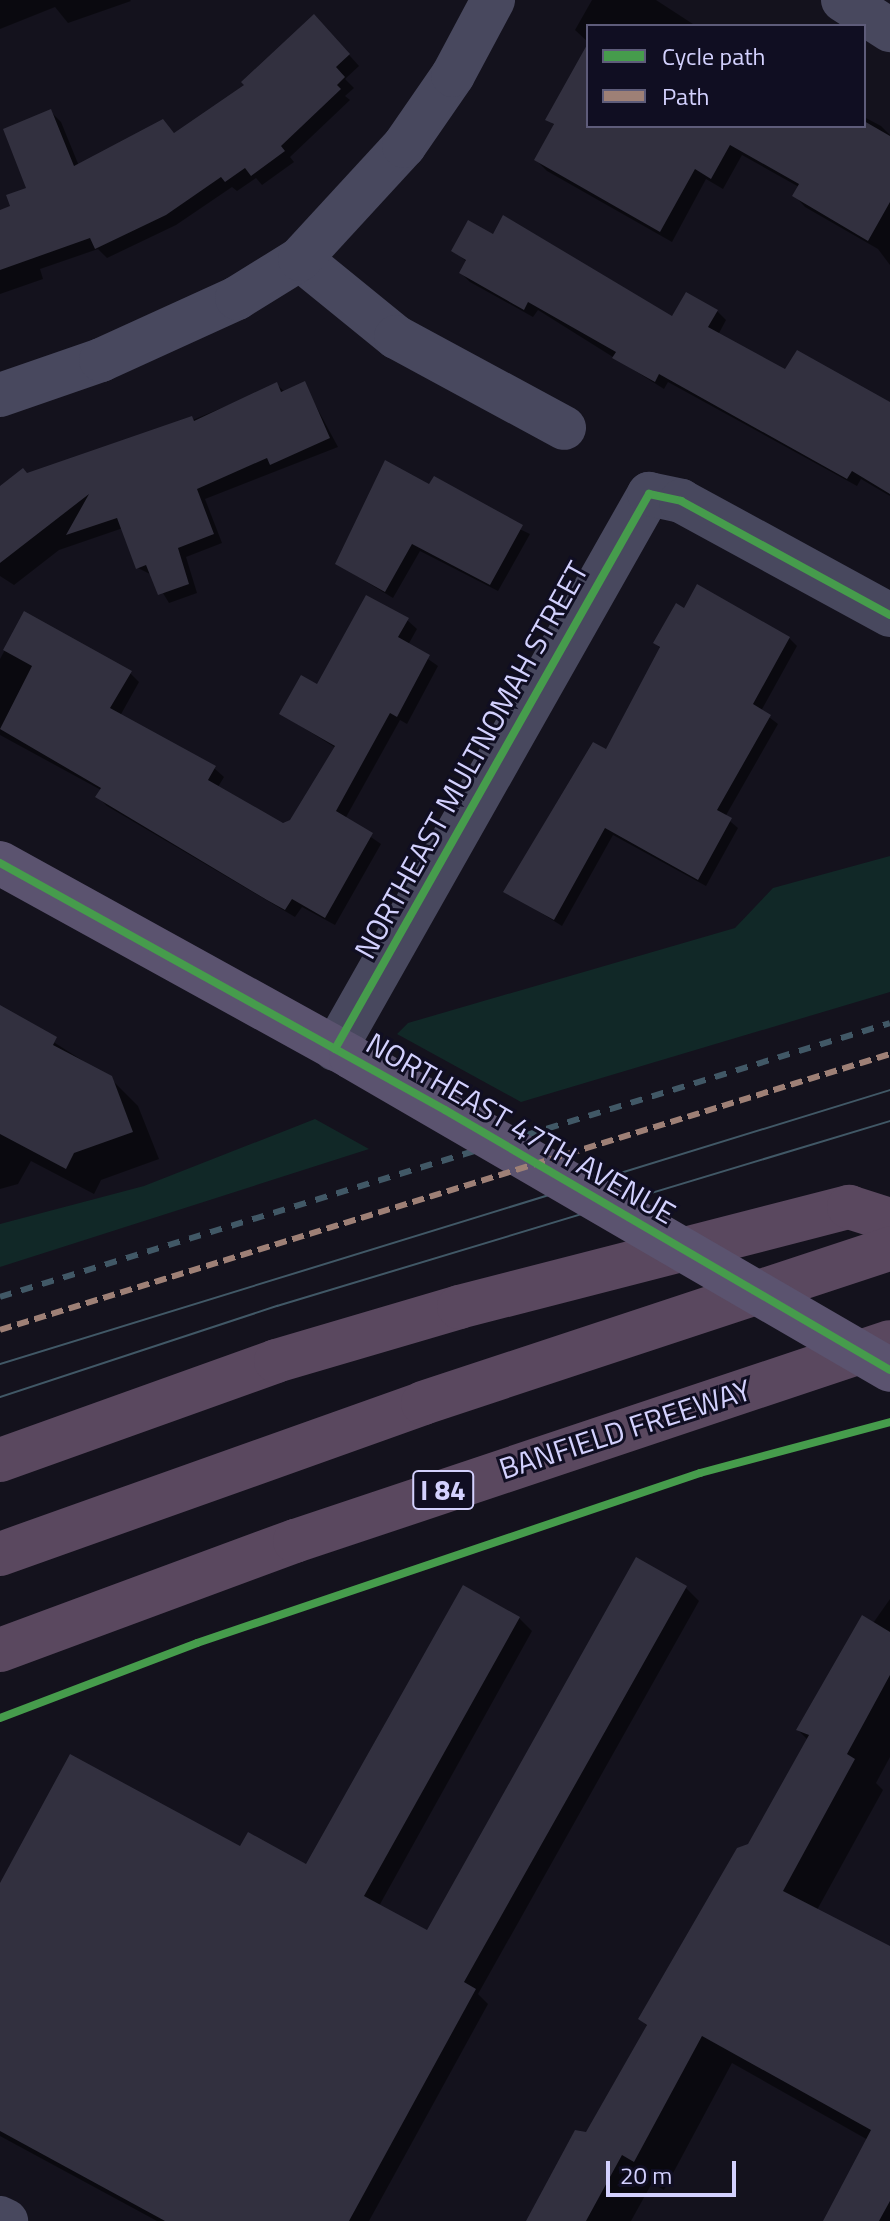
<!DOCTYPE html>
<html>
<head>
<meta charset="utf-8">
<style>
  body { margin:0 }
  #map { position:relative; width:890px; height:2221px; overflow:hidden; background:#14121d; font-family:"Titillium Web",sans-serif }
  div>[style] { position:absolute }
  .green>* { inset:0; background:#112827 }
  .shadow>* { inset:0; background:#0007 }
  .building>* { inset:0; background:#32303f }
  .minor>* { height:44px; margin:-22px; padding:0 22px; transform-origin:22px; border-radius:22px; background:#48485e }
  .major>* { height:44px; margin:-22px; padding:0 22px; transform-origin:22px; border-radius:22px; background:#5b536f }
  .highway>* { height:44px; margin:-22px; padding:0 22px; transform-origin:22px; border-radius:22px; background:#5a485f }
  .tram>* { height:2px; margin:-1px; padding:0 1px; transform-origin:1px; border-radius:1px; background:#415866 }
  .rail>* { height:6px; margin-top:-3px; transform-origin:0; background:repeating-linear-gradient(90deg,#415866 0 12px,transparent 0 22px) }
  .major-bridge>* { height:44px; margin:-22px; padding:0 22px; transform-origin:22px; border-radius:22px; background:#5b536f }
  .quiet>* { height:6px; margin-top:-3px; transform-origin:0; background:repeating-linear-gradient(90deg,#9e8076 0 12px,transparent 0 18px) }
  .cycleway>* { height:8px; margin:-4px; padding:0 4px; transform-origin:4px; border-radius:4px; background:#469c4c }
  span { translate:-50% -50%; white-space:nowrap; text-align:center; line-height:1.15; -webkit-text-stroke:6px #100e22; paint-order:stroke }
  .shield-label span { padding:2px 6px; background:#100e22; border:2px solid; border-radius:6px; -webkit-text-stroke-width:0 }
  .shield-label { font-size:28px; color:#d3d1fe; font-weight:700 }
  .street-label { font-size:30px; color:#d3d1fe }
  .legend { position:absolute; left:586px; top:24px; width:280px; height:104px; box-sizing:border-box; background:#100e22; border:2px solid #5e5c7a; margin:0; padding:10px 14px; list-style:none; font-size:24px; color:#d3d1fe }
  .legend li { display:flex; align-items:center; gap:16px; height:40px }
  .legend b { width:40px; border:2px solid #5e5c7a }
  .scale { position:absolute; left:606px; top:2161px; width:130px; height:36px; box-sizing:border-box; border:4px solid #d3d1fe; border-top:0; padding-left:10px; font-size:24px; line-height:28px; white-space:nowrap; color:#d3d1fe; -webkit-text-stroke:6px #100e22; paint-order:stroke }
</style>
</head>
<body>
<div id="map">
  <div class="green">
    <i style="clip-path:polygon(890px 856px,890px 992px,521px 1102px,397px 1034px,408px 1023px,735px 928px,773px 888px)"></i>
    <i style="clip-path:polygon(315px 1119px,369px 1149px,0 1267px,0 1224px,144px 1186px)"></i>
  </div>
  <div class="shadow">
    <i style="clip-path:polygon(0 0,130px 0,131px 1px,68px 23px,55px 7px,0 29px)"></i>
    <i style="clip-path:polygon(592px 0,656px 0,696px 26px,588px 26px,588px 42px,575px 30px)"></i>
    <i style="clip-path:polygon(324px 27px,359px 66px,345px 79px,354px 88px,345px 96px,350px 100px,290px 157px,294px 162px,262px 185px,256px 178px,237px 191px,232px 187px,176px 225px,107px 258px,98px 249px,40px 269px,43px 279px,0 294px,0 212px,13px 207px,29px 189px,51px 112px,61px 122px,79px 166px,163px 121px,176px 135px)"></i>
    <i style="clip-path:polygon(588px 58px,588px 126px,864px 126px,864px 117px,881px 126px,890px 135px,890px 265px,878px 249px,805px 207px,794px 195px,799px 187px,742px 155px,723px 189px,706px 179px,672px 242px,547px 171px,536px 160px,555px 126px,548px 119px)"></i>
    <i style="clip-path:polygon(453px 250px,673px 319px,717px 311px,726px 320px,718px 335px,786px 371px,890px 404px,890px 496px,861px 479px,857px 486px,668px 382px,664px 389px,538px 310px,533px 317px,470px 282px,461px 273px,467px 262px)"></i>
    <i style="clip-path:polygon(304px 384px,338px 447px,205px 499px,222px 543px,186px 557px,197px 593px,169px 603px,152px 575px,138px 568px,123px 528px,59px 550px,14px 585px,0 576px,0 489px,27px 475px,125px 448px,277px 385px,285px 392px)"></i>
    <i style="clip-path:polygon(429px 486px,530px 534px,498px 591px,420px 551px,393px 598px,337px 564px)"></i>
    <i style="clip-path:polygon(685px 610px,789px 638px,797px 646px,761px 711px,778px 724px,725px 817px,738px 828px,706px 886px,613px 835px,562px 926px,506px 891px,607px 752px,661px 649px,655px 643px)"></i>
    <i style="clip-path:polygon(25px 613px,130px 673px,139px 682px,120px 716px,214px 768px,224px 777px,218px 787px,283px 825px,291px 822px,336px 748px,281px 714px,407px 620px,417px 629px,408px 645px,438px 666px,407px 724px,400px 720px,345px 819px,381px 844px,335px 925px,302px 907px,295px 917px,107px 806px,98px 797px,101px 790px,0 735px,0 659px)"></i>
    <i style="clip-path:polygon(0 1008px,110px 1078px,138px 1106px,159px 1159px,101px 1180px,94px 1194px,31px 1161px,18px 1184px,0 1189px)"></i>
    <i style="clip-path:polygon(686px 1588px,699px 1601px,478px 1994px,488px 2004px,369px 2221px,157px 2221px,0 2136px,0 1887px,241px 1849px,307px 1867px,519px 1618px,532px 1631px,379px 1906px,427px 1932px)"></i>
    <i style="clip-path:polygon(890px 1599px,890px 1757px,876px 1783px,883px 1790px,817px 1910px,890px 1948px,890px 2221px,825px 2221px,868px 2140px,732px 2063px,664px 2190px,652px 2183px,631px 2221px,528px 2221px,587px 2134px,648px 2027px,640px 2019px,750px 1846px,808px 1740px,798px 1730px)"></i>
  </div>
  <div class="building">
    <i style="clip-path:polygon(314px 14px,350px 54px,336px 67px,345px 77px,337px 85px,341px 89px,281px 146px,285px 151px,251px 176px,245px 168px,225px 182px,221px 177px,166px 215px,95px 249px,90px 238px,0 270px,0 210px,10px 206px,6px 195px,26px 188px,3px 129px,51px 109px,74px 166px,163px 119px,174px 133px,244px 85px,241px 82px)"></i>
    <i style="clip-path:polygon(588px 43px,588px 126px,864px 126px,864px 121px,890px 136px,890px 202px,868px 241px,792px 196px,799px 184px,730px 145px,711px 179px,695px 169px,660px 232px,534px 160px,554px 124px,545px 120px)"></i>
    <i style="clip-path:polygon(503px 215px,672px 316px,686px 292px,718px 310px,708px 327px,785px 369px,797px 350px,890px 402px,890px 494px,852px 471px,847px 479px,659px 374px,655px 382px,612px 358px,616px 352px,528px 302px,524px 310px,459px 273px,466px 260px,451px 251px,468px 220px,493px 234px)"></i>
    <i style="clip-path:polygon(305px 381px,330px 438px,270px 465px,267px 458px,197px 489px,214px 534px,178px 548px,189px 584px,158px 595px,146px 565px,136px 569px,117px 518px,66px 535px,89px 494px,0 563px,0 486px,23px 468px,27px 473px,192px 416px,194px 421px,277px 382px,281px 392px)"></i>
    <i style="clip-path:polygon(385px 460px,429px 484px,434px 476px,523px 525px,490px 585px,412px 544px,385px 592px,335px 564px)"></i>
    <i style="clip-path:polygon(697px 584px,790px 637px,753px 704px,771px 715px,717px 810px,732px 818px,698px 880px,605px 828px,554px 920px,503px 892px,593px 742px,606px 749px,660px 647px,653px 643px,676px 603px,684px 608px)"></i>
    <i style="clip-path:polygon(366px 595px,409px 618px,398px 637px,430px 655px,397px 717px,390px 713px,336px 811px,373px 833px,325px 918px,292px 899px,285px 910px,267px 900px,95px 797px,101px 788px,0 729px,32px 666px,3px 650px,24px 611px,132px 671px,110px 708px,216px 766px,208px 780px,283px 823px,290px 820px,335px 746px,279px 714px,301px 675px,317px 684px)"></i>
    <i style="clip-path:polygon(0 1005px,57px 1037px,53px 1045px,112px 1076px,133px 1132px,74px 1153px,66px 1169px,0 1134px)"></i>
    <i style="clip-path:polygon(636px 1557px,687px 1586px,464px 1982px,476px 1989px,349px 2221px,165px 2221px,0 2131px,0 1883px,70px 1754px,240px 1846px,248px 1832px,306px 1864px,463px 1585px,520px 1617px,364px 1896px,427px 1930px)"></i>
    <i style="clip-path:polygon(862px 1615px,890px 1632px,890px 1675px,847px 1754px,855px 1759px,783px 1891px,890px 1946px,890px 2201px,879px 2221px,823px 2221px,871px 2130px,702px 2036px,634px 2162px,622px 2155px,586px 2221px,526px 2221px,575px 2130px,586px 2132px,647px 2025px,638px 2019px,737px 1848px,748px 1844px,809px 1735px,796px 1730px)"></i>
  </div>
  <div class="minor">
    <i style="left:843px;top:0;width:56px;rotate:32.6deg"></i>
    <i style="left:300px;top:259px;width:124px;rotate:39.1deg"></i>
    <i style="left:396px;top:337px;width:191px;rotate:28.4deg"></i>
    <i style="left:0;top:395px;width:107px;rotate:-19.1deg"></i>
    <i style="left:101px;top:360px;width:149px;rotate:-24.5deg"></i>
    <i style="left:237px;top:298px;width:74px;rotate:-31.8deg"></i>
    <i style="left:300px;top:259px;width:154px;rotate:-47.4deg"></i>
    <i style="left:404px;top:146px;width:86px;rotate:-55.4deg"></i>
    <i style="left:453px;top:75px;width:85px;rotate:-61.9deg"></i>
    <i style="left:335px;top:1049px;width:638px;rotate:-60.5deg"></i>
    <i style="left:649px;top:494px;width:33px;rotate:12deg"></i>
    <i style="left:681px;top:501px;width:238px;rotate:28.6deg"></i>
    <i style="left:0;top:2218px;width:7px;rotate:27deg"></i>
  </div>
  <div class="major">
    <i style="left:0;top:863px;width:401px;rotate:28.9deg"></i>
  </div>
  <div class="highway">
    <i style="left:0;top:1460px;width:293px;rotate:-19.7deg"></i>
    <i style="left:276px;top:1361px;width:191px;rotate:-16.4deg"></i>
    <i style="left:459px;top:1307px;width:403px;rotate:-14.4deg"></i>
    <i style="left:849px;top:1207px;width:43px;rotate:17.6deg"></i>
    <i style="left:0;top:1554px;width:449px;rotate:-19.6deg"></i>
    <i style="left:423px;top:1403px;width:492px;rotate:-18.3deg"></i>
    <i style="left:0;top:1650px;width:314px;rotate:-20.3deg"></i>
    <i style="left:295px;top:1541px;width:627px;rotate:-18.49deg"></i>
  </div>
  <div class="tram">
    <i style="left:0;top:1364px;width:931px;rotate:-17.11deg"></i>
    <i style="left:0;top:1397px;width:292px;rotate:-18.2deg"></i>
    <i style="left:277px;top:1306px;width:640px;rotate:-16.79deg"></i>
  </div>
  <div class="rail">
    <i style="left:0;top:1297px;width:931px;rotate:-17.11deg"></i>
  </div>
  <div class="major-bridge">
    <i style="left:351px;top:1057px;width:623px;rotate:30.14deg"></i>
  </div>
  <div class="quiet">
    <i style="left:0;top:1330px;width:932px;rotate:-17.23deg"></i>
  </div>
  <div class="cycleway">
    <i style="left:0;top:863px;width:509px;rotate:29.03deg"></i>
    <i style="left:445px;top:1110px;width:515px;rotate:30.3deg"></i>
    <i style="left:335px;top:1049px;width:638px;rotate:-60.5deg"></i>
    <i style="left:649px;top:494px;width:33px;rotate:12deg"></i>
    <i style="left:681px;top:501px;width:238px;rotate:28.6deg"></i>
    <i style="left:0;top:1718px;width:211px;rotate:-20.8deg"></i>
    <i style="left:197px;top:1643px;width:531px;rotate:-18.67deg"></i>
    <i style="left:700px;top:1473px;width:197px;rotate:-15deg"></i>
  </div>
  <div class="shield-label">
    <span style="left:443px;top:1490px">I 84</span>
  </div>
  <div class="street-label">
    <span style="left:471px;top:760px;rotate:-61deg">NORTHEAST MULTNOMAH STREET</span>
    <span style="left:521px;top:1128px;rotate:30deg">NORTHEAST 47TH AVENUE</span>
    <span style="left:625px;top:1429px;rotate:-18deg">BANFIELD FREEWAY</span>
  </div>
  <ul class="legend">
  <li><b style="height:10px;background:#469c4c"></b>Cycle path</li>
  <li><b style="height:10px;background:#9e8076"></b>Path</li>
  </ul>
  <div class="scale">20 m</div>
</div>
</body>
</html>
